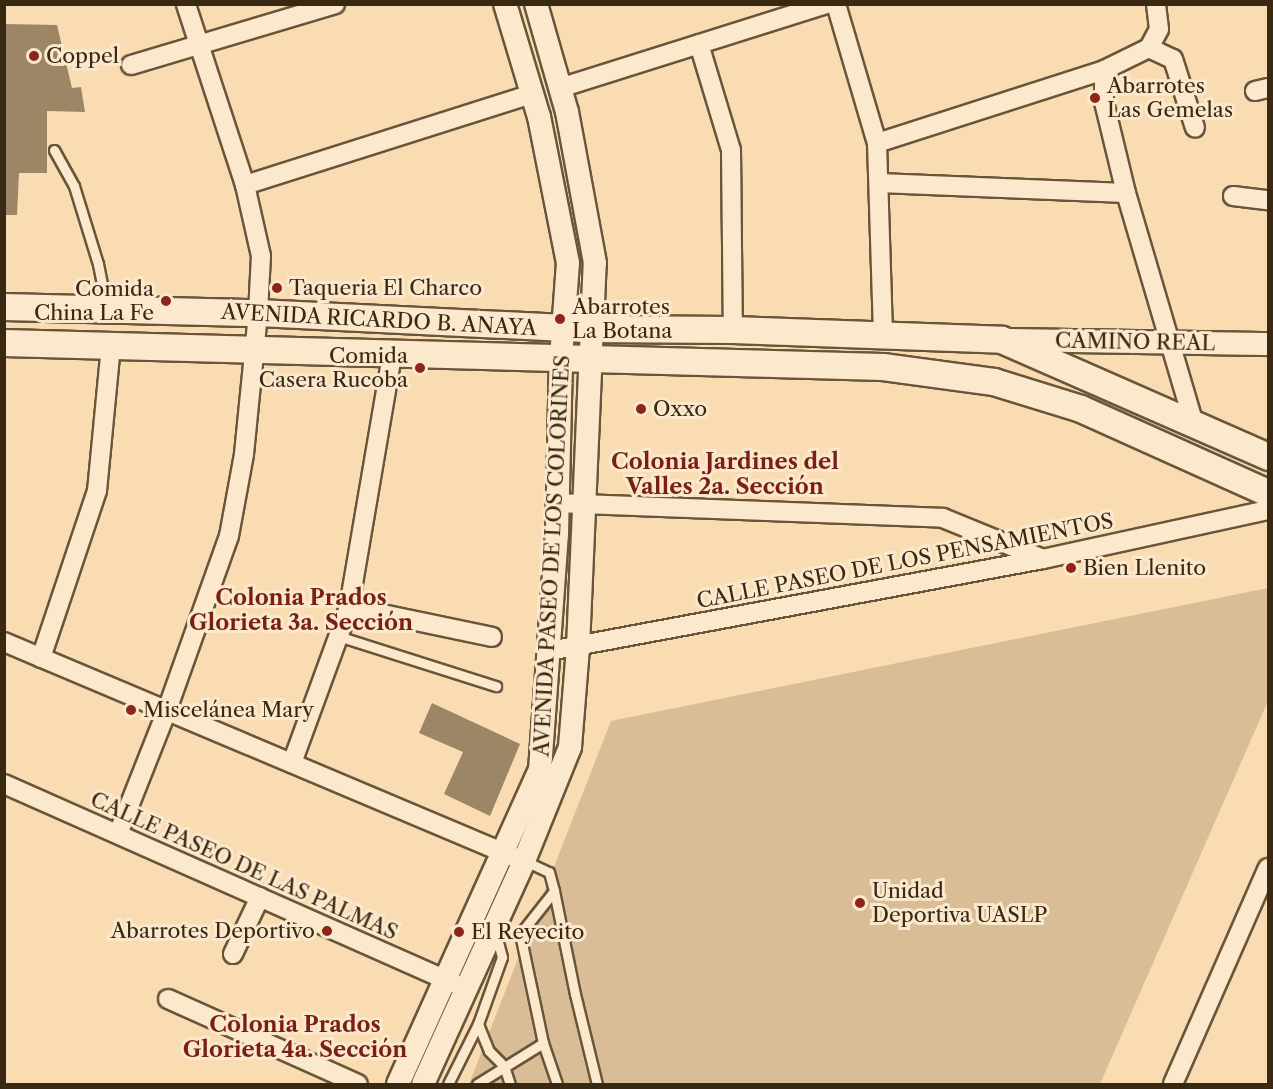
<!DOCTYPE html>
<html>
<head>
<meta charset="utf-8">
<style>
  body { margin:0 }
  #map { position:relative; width:1273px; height:1089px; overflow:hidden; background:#fadcb2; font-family:"Libre Caslon Text",serif }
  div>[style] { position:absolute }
  .green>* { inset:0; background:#d9bd97 }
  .building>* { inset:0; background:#9d8665 }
  .roads { filter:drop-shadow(2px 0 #69553a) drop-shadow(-2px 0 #69553a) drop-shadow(0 2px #69553a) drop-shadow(0 -2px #69553a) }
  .service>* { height:9px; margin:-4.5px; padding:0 4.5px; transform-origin:4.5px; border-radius:4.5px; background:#fce8cd }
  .minor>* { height:18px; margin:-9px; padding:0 9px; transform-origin:9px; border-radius:9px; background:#fce8cd }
  .tertiary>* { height:22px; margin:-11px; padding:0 11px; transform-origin:11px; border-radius:11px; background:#fce8cd }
  .secondary>* { height:26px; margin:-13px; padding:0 13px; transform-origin:13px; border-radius:13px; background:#fce8cd }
  .dots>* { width:16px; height:16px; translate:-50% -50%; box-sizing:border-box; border:3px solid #fce8cd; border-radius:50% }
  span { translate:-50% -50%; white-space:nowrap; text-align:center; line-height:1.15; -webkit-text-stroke:6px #fce8cd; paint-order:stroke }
  .poi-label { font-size:21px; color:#392812 }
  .left { translate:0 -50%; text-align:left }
  .right { translate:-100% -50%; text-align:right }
  .street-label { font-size:21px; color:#392812 }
  .neighbourhood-label { font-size:22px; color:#7a1f14; font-weight:700 }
  .frame { position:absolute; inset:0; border:6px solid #392812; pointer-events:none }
</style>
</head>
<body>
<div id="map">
  <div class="green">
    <i style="clip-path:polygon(1268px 588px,1268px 701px,1100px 1084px,469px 1084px,611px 721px)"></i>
  </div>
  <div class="building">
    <i style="clip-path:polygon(4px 24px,57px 25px,72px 88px,81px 87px,85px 112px,47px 111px,47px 173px,19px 173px,17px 215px,4px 215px)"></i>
    <i style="clip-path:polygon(432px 703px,520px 744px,490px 816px,444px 794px,463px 752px,419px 733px)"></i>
  </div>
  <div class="roads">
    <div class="service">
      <i style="left:54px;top:150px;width:41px;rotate:60.9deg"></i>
      <i style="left:74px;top:186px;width:82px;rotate:72.9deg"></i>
      <i style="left:98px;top:264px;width:46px;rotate:78.7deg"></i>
      <i style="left:338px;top:636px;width:166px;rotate:17.6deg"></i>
      <i style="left:525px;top:861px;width:26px;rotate:25deg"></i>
      <i style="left:549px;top:872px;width:20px;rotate:75deg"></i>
      <i style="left:478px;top:1024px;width:29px;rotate:68deg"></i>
      <i style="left:489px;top:1051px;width:21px;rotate:45deg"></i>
      <i style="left:504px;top:1066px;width:19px;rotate:72deg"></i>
      <i style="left:543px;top:1043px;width:43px;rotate:71.1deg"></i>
      <i style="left:448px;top:1084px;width:67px;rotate:-63.4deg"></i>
      <i style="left:478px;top:1024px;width:71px;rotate:-70.3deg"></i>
      <i style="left:502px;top:957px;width:24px;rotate:-105deg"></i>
      <i style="left:477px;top:1084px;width:78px;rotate:-31.8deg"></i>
      <i style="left:543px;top:1043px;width:111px;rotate:-101.9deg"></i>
      <i style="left:520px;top:934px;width:55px;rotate:-51.7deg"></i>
      <i style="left:554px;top:891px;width:105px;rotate:78.5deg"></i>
      <i style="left:575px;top:994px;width:93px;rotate:76.3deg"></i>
    </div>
    <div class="minor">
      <i style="left:836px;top:4px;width:145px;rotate:73.6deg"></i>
      <i style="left:877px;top:143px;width:192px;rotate:88.2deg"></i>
      <i style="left:699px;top:44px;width:111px;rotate:73.2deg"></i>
      <i style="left:731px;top:150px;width:180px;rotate:89.4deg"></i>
      <i style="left:1149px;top:48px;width:26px;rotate:25deg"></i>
      <i style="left:1173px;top:59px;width:72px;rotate:72.3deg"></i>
      <i style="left:131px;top:65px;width:213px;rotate:-16.6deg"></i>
      <i style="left:1104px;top:70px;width:32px;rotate:90deg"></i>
      <i style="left:1104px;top:102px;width:94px;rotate:76.4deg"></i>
      <i style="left:1126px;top:193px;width:241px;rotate:73.6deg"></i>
      <i style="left:560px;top:88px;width:279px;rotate:-17.5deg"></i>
      <i style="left:1255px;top:91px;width:13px;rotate:-13deg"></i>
      <i style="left:877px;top:143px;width:238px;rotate:-17.8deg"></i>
      <i style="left:1104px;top:70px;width:50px;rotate:-26.1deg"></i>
      <i style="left:1149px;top:48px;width:21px;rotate:-62deg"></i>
      <i style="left:1159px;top:29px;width:25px;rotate:-97deg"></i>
      <i style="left:879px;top:183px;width:247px;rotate:2.3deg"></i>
      <i style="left:245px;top:185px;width:301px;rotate:-17.6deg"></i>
      <i style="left:1233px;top:196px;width:35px;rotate:7deg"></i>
      <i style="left:558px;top:503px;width:385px;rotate:2.2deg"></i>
      <i style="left:943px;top:518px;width:108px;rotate:22.3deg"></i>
      <i style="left:349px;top:607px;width:146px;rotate:11.8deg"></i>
      <i style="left:4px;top:642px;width:553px;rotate:22.86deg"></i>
      <i style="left:549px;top:651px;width:502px;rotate:-10.55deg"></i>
      <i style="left:1043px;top:559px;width:230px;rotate:-12.3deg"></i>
      <i style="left:41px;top:658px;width:176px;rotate:-71.5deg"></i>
      <i style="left:97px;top:491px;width:146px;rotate:-84.5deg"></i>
      <i style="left:292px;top:763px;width:166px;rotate:-69.9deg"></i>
      <i style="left:349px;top:607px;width:256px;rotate:-80.3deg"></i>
      <i style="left:4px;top:784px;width:493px;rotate:23.9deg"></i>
      <i style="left:118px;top:834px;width:133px;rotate:-68.4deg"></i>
      <i style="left:167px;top:710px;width:185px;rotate:-70.4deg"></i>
      <i style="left:229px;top:536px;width:83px;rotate:-79.6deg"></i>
      <i style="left:244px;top:454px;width:142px;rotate:-84.3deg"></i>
      <i style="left:258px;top:313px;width:57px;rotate:-87deg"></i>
      <i style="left:261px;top:256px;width:73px;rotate:-102.7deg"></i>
      <i style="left:245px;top:185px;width:190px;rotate:-108.1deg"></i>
      <i style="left:233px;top:954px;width:63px;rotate:-64.7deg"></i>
      <i style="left:168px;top:999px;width:208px;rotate:24.1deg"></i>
      <i style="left:1173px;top:1084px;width:236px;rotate:-66.3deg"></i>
    </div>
    <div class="tertiary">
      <i style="left:1006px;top:340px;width:262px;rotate:0.9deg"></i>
      <i style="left:398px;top:1084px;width:345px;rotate:-65.7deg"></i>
      <i style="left:540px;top:770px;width:237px;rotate:-85.9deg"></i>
      <i style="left:557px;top:534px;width:176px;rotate:-88.7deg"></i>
      <i style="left:561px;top:358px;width:95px;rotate:-85.8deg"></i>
      <i style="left:568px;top:263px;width:149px;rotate:-101.2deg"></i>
      <i style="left:539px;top:117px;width:118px;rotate:-106.7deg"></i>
      <i style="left:423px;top:1084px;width:245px;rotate:-65.6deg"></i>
      <i style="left:524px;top:861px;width:123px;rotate:-68deg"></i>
      <i style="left:570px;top:747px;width:100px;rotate:-85.4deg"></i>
      <i style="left:578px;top:647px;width:384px;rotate:-87.5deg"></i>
      <i style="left:595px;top:263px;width:154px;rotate:-100.5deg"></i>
      <i style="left:567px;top:112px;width:112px;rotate:-106deg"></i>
    </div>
    <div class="secondary">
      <i style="left:4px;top:307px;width:254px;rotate:1.4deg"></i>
      <i style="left:258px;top:313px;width:333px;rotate:2.8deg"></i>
      <i style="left:591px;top:329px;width:142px;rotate:0.4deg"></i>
      <i style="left:733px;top:330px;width:269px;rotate:2.1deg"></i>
      <i style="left:1002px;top:340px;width:291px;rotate:23.7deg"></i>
      <i style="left:4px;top:343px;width:879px;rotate:1.56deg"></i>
      <i style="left:883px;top:367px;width:112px;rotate:7.7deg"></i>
      <i style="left:994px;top:382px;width:91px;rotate:17.2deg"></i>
      <i style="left:1081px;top:409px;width:205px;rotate:24.2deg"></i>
    </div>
  </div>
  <div class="dots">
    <i style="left:34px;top:56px;background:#8f2418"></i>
    <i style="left:1095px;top:98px;background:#8f2418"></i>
    <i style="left:277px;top:288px;background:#8f2418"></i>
    <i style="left:166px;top:301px;background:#8f2418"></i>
    <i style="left:560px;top:319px;background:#8f2418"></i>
    <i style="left:420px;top:368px;background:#8f2418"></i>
    <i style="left:641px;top:409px;background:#8f2418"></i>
    <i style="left:1071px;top:568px;background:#8f2418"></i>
    <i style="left:131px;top:710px;background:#8f2418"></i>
    <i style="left:860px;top:903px;background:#8f2418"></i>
    <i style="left:327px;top:931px;background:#8f2418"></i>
    <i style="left:459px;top:932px;background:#8f2418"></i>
  </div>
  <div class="poi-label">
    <span class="left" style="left:46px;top:56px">Coppel</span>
    <span class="left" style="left:1107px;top:98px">Abarrotes<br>Las Gemelas</span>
    <span class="left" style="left:289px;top:288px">Taqueria El Charco</span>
    <span class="right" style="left:154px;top:301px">Comida<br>China La Fe</span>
    <span class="left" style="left:572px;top:319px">Abarrotes<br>La Botana</span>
    <span class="right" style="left:408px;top:368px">Comida<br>Casera Rucoba</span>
    <span class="left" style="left:653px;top:409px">Oxxo</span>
    <span class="left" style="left:1083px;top:568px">Bien Llenito</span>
    <span class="left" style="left:143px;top:710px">Miscelánea Mary</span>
    <span class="left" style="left:872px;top:903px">Unidad<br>Deportiva UASLP</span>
    <span class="right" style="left:315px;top:931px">Abarrotes Deportivo</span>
    <span class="left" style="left:471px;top:932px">El Reyecito</span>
  </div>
  <div class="street-label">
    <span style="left:379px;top:320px;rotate:3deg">AVENIDA RICARDO B. ANAYA</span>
    <span style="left:1135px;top:342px;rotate:1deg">CAMINO REAL</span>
    <span style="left:552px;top:556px;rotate:-87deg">AVENIDA PASEO DE LOS COLORINES</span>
    <span style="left:905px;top:561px;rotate:-11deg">CALLE PASEO DE LOS PENSAMIENTOS</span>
    <span style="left:244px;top:866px;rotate:24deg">CALLE PASEO DE LAS PALMAS</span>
  </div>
  <div class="neighbourhood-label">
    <span style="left:725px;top:474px">Colonia Jardines del<br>Valles 2a. Sección</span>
    <span style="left:301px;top:610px">Colonia Prados<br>Glorieta 3a. Sección</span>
    <span style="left:295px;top:1037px">Colonia Prados<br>Glorieta 4a. Sección</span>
  </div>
  <div class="frame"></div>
</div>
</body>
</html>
